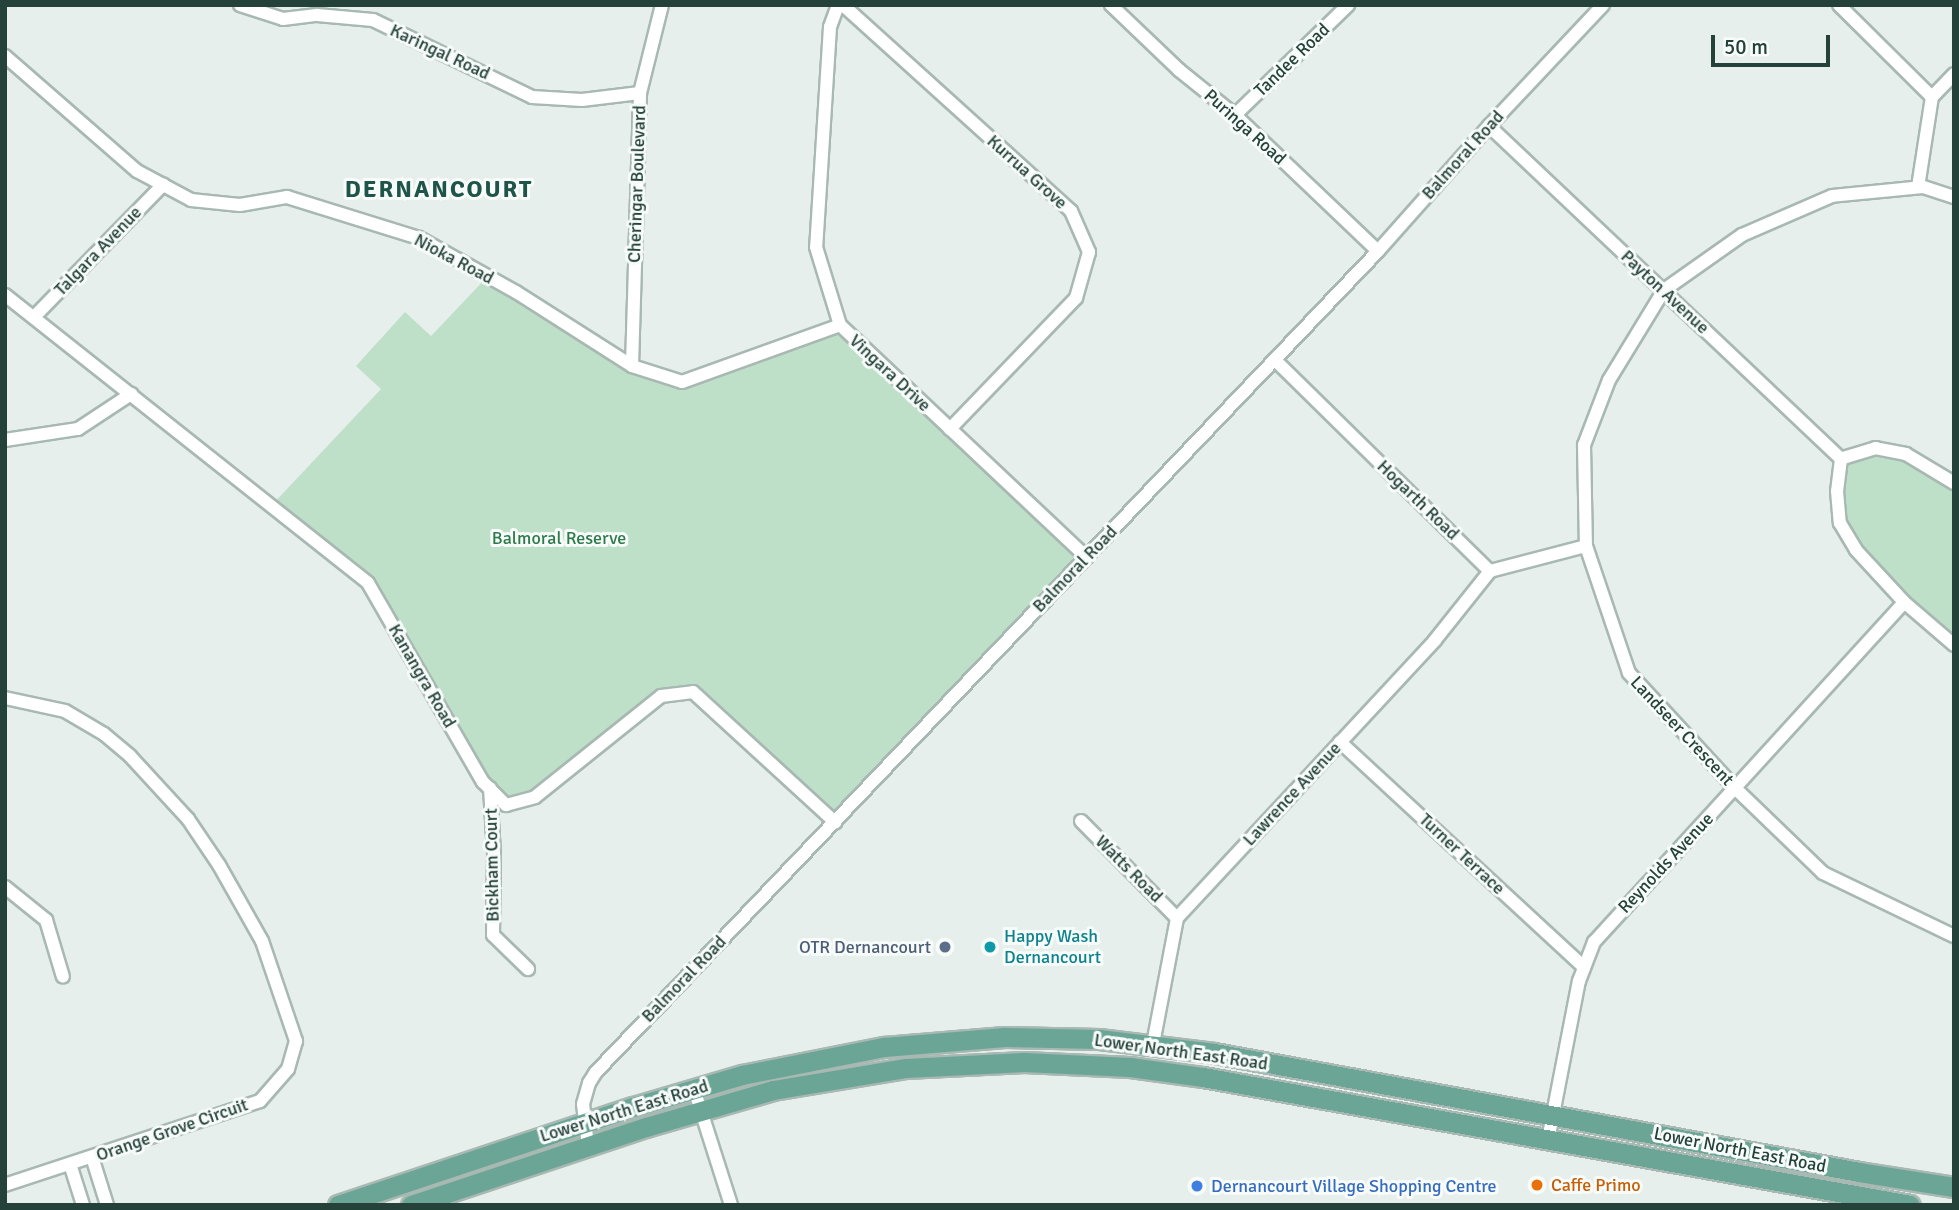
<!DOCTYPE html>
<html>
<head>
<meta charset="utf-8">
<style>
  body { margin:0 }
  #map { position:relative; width:1959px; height:1210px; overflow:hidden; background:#e6efeb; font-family:Signika,sans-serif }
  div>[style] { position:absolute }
  .green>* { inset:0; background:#bfe0c8 }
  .roads { filter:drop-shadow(2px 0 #a8b8b2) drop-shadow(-2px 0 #a8b8b2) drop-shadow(0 2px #a8b8b2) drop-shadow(0 -2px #a8b8b2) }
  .street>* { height:12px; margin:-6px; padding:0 6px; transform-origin:6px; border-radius:6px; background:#fff }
  .primary>* { height:19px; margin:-9.5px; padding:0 9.5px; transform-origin:9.5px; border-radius:9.5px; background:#6aa596 }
  .dots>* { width:19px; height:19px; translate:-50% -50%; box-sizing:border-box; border:4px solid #f7fbf9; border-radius:50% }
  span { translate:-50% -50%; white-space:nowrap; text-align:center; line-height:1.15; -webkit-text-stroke:6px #f7fbf9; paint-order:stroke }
  .street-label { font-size:18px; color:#24423a }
  .park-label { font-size:18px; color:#2d7a4b }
  .culture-label { font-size:18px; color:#0d838f }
  .left { translate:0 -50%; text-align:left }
  .service-label { font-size:18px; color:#4e5e75 }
  .right { translate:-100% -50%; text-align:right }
  .food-label { font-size:18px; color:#c56008 }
  .shop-label { font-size:18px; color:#366cbe }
  .district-label { font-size:24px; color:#1f5548; font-weight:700; letter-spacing:2px }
  .frame { position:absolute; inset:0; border:7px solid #24423a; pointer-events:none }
  .scale { position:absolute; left:1711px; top:35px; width:119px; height:32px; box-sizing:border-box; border:4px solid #24423a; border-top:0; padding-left:9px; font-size:21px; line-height:24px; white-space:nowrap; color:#24423a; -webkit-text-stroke:5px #f7fbf9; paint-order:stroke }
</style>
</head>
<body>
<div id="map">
  <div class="green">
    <i style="clip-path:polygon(488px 276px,632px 366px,682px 382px,840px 325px,1086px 557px,835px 822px,693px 692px,660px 697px,535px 797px,506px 805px,483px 782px,368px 583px,271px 506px,381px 389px,356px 366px,405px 312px,431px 336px)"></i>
    <i style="clip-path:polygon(1876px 448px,1906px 454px,1954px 483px,1954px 645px,1904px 602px,1840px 523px,1841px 459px)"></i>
  </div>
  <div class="roads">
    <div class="street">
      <i style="left:240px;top:5px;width:45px;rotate:18deg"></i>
      <i style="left:283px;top:19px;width:34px;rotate:-7deg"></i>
      <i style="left:317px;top:15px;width:56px;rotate:5.1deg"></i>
      <i style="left:373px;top:20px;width:177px;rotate:25.8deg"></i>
      <i style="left:532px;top:97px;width:50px;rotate:3.4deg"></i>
      <i style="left:582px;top:100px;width:58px;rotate:-6.9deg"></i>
      <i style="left:838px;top:5px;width:23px;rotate:110deg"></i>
      <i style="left:830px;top:27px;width:220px;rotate:93.6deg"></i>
      <i style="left:816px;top:247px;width:82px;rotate:72.9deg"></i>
      <i style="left:840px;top:325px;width:338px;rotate:43.3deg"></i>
      <i style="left:843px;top:5px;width:307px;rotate:42.1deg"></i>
      <i style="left:1071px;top:211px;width:45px;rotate:66.3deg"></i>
      <i style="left:1089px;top:252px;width:48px;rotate:105.8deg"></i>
      <i style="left:1076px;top:298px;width:182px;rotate:133.9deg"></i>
      <i style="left:1111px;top:5px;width:94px;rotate:43.7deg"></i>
      <i style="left:1179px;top:70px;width:72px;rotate:38.8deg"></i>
      <i style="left:1235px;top:115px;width:197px;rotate:43.6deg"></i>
      <i style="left:1839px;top:5px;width:131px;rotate:44.7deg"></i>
      <i style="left:5px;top:56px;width:175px;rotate:41.1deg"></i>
      <i style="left:137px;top:171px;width:61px;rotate:28.2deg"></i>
      <i style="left:191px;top:200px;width:49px;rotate:5.8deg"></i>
      <i style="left:240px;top:205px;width:48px;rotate:-9.7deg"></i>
      <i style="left:287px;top:197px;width:138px;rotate:17.3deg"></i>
      <i style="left:419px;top:238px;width:111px;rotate:29.1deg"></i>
      <i style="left:516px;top:292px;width:138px;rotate:32.5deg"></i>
      <i style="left:632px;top:366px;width:52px;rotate:17.7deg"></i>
      <i style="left:682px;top:382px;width:168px;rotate:-19.8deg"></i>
      <i style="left:1235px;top:115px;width:158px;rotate:-44.2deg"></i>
      <i style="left:1489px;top:126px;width:485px;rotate:43.4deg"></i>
      <i style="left:1918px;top:187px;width:91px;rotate:-81.2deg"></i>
      <i style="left:1932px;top:97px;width:32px;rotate:-46deg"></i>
      <i style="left:1954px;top:197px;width:33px;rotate:-162deg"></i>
      <i style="left:1923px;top:187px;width:91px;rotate:174.4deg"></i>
      <i style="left:1832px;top:196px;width:98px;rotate:156.6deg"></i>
      <i style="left:1742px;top:235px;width:95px;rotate:144.8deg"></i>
      <i style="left:1664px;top:290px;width:105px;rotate:121.4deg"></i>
      <i style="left:1609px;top:380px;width:70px;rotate:111deg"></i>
      <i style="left:1584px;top:445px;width:101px;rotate:88.9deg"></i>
      <i style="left:1586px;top:546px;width:134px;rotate:71.3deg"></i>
      <i style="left:1629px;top:673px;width:156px;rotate:47.3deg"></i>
      <i style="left:1735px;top:788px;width:122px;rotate:44deg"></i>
      <i style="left:1823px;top:873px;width:145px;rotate:25.7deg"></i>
      <i style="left:5px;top:295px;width:463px;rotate:38.4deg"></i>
      <i style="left:368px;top:583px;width:230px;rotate:60deg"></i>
      <i style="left:483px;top:782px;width:33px;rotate:45deg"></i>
      <i style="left:506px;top:805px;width:30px;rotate:-15deg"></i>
      <i style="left:535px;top:797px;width:161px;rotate:-38.7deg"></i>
      <i style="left:661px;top:696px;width:32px;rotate:-7deg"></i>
      <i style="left:693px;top:692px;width:193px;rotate:42.5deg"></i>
      <i style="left:34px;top:317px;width:185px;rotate:-45.7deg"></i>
      <i style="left:1275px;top:360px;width:301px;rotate:44.5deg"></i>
      <i style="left:1490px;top:571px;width:99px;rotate:-14.6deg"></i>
      <i style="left:632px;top:366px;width:273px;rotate:-88.3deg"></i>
      <i style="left:640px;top:93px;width:91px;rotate:-76deg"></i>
      <i style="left:5px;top:440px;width:74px;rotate:-8.6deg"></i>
      <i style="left:78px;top:429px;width:64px;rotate:-33.4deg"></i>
      <i style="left:1954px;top:483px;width:56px;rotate:-148.9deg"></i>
      <i style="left:1906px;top:454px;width:31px;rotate:-169deg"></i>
      <i style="left:1876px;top:448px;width:37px;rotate:163deg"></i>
      <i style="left:1841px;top:459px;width:32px;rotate:97deg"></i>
      <i style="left:1837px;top:491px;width:32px;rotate:85deg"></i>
      <i style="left:1840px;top:523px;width:31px;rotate:59deg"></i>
      <i style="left:1856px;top:550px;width:71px;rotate:47.3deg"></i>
      <i style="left:1904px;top:602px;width:66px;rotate:40.7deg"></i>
      <i style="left:5px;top:698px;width:61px;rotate:12.2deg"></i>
      <i style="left:65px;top:711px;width:45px;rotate:30.5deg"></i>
      <i style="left:104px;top:734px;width:34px;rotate:40deg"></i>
      <i style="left:130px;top:756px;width:86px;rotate:47.4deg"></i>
      <i style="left:188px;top:819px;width:55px;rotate:56deg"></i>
      <i style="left:219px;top:865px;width:87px;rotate:60.5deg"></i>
      <i style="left:262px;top:941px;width:106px;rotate:71.2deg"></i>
      <i style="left:296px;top:1041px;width:29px;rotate:106deg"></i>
      <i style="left:288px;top:1069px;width:43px;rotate:131.2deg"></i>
      <i style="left:260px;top:1101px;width:268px;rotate:161.8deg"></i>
      <i style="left:1340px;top:742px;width:332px;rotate:42.7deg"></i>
      <i style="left:490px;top:788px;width:66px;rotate:86.5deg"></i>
      <i style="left:494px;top:854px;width:81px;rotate:90.7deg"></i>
      <i style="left:493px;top:935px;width:49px;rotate:44.2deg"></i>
      <i style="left:1081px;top:821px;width:136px;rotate:45.3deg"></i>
      <i style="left:5px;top:887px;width:53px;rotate:38.8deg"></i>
      <i style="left:46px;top:920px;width:59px;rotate:73.4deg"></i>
      <i style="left:1153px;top:1044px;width:128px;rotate:-79.2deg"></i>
      <i style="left:1177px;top:918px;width:379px;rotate:-47.1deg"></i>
      <i style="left:1435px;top:640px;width:88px;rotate:-51.4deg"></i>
      <i style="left:694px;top:1089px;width:122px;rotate:72.3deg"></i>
      <i style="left:1548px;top:1140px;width:162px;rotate:-79deg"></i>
      <i style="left:1579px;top:981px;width:42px;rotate:-69deg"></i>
      <i style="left:1594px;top:942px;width:460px;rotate:-47.6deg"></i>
      <i style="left:588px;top:1146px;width:42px;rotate:-96.8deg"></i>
      <i style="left:583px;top:1104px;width:22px;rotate:-74deg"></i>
      <i style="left:589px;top:1083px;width:13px;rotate:-58deg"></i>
      <i style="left:596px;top:1072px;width:1134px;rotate:-46.39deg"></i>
      <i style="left:1378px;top:251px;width:167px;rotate:-48.4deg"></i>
      <i style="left:1489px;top:126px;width:166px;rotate:-46.7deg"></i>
      <i style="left:92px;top:1157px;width:50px;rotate:72.6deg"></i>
      <i style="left:70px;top:1164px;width:43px;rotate:72.4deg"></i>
    </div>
    <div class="primary">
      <i style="left:338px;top:1205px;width:311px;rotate:-18.4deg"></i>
      <i style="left:633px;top:1107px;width:114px;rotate:-16.4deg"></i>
      <i style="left:742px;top:1075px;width:145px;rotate:-11.2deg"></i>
      <i style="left:884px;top:1047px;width:121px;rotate:-4.7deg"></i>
      <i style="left:1005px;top:1037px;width:94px;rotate:1.2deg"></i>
      <i style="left:1099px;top:1039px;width:116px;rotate:6.9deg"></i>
      <i style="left:1214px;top:1053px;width:656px;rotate:10.45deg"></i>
      <i style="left:1859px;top:1172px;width:96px;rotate:9deg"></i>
      <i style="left:411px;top:1205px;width:248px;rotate:-18.4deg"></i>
      <i style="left:646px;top:1127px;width:132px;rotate:-16.2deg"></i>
      <i style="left:773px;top:1090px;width:135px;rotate:-9.4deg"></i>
      <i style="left:906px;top:1068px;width:118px;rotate:-2.9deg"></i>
      <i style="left:1024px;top:1062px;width:106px;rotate:2.7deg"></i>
      <i style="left:1130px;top:1067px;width:74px;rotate:7.8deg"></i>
      <i style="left:1203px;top:1077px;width:718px;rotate:10.26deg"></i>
    </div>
  </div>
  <div class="dots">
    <i style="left:945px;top:947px;background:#5c6f8a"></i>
    <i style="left:990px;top:947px;background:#0f9aa8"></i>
    <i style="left:1537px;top:1185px;background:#e8710a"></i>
    <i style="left:1197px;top:1186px;background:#3f7fe0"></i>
  </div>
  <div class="street-label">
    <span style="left:440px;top:52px;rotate:25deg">Karingal Road</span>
    <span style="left:1292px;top:60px;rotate:-44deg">Tandee Road</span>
    <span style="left:1245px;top:127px;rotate:42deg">Puringa Road</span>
    <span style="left:1463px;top:155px;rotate:-48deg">Balmoral Road</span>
    <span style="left:1027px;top:172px;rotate:42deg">Kurrua Grove</span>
    <span style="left:637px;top:184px;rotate:-88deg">Cheringar Boulevard</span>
    <span style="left:98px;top:251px;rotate:-46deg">Talgara Avenue</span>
    <span style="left:454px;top:259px;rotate:28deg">Nioka Road</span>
    <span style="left:1665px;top:292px;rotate:43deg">Payton Avenue</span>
    <span style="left:890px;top:373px;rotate:43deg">Vingara Drive</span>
    <span style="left:1418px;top:500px;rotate:44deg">Hogarth Road</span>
    <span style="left:1075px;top:569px;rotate:-46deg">Balmoral Road</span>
    <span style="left:422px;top:676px;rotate:60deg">Kanangra Road</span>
    <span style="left:1682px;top:731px;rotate:47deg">Landseer Crescent</span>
    <span style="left:1292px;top:794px;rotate:-47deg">Lawrence Avenue</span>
    <span style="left:1462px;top:854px;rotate:43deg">Turner Terrace</span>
    <span style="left:1666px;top:863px;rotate:-47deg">Reynolds Avenue</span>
    <span style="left:492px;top:865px;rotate:-91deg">Bickham Court</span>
    <span style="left:1129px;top:869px;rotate:45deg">Watts Road</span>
    <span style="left:684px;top:979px;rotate:-46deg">Balmoral Road</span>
    <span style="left:1181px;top:1052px;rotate:8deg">Lower North East Road</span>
    <span style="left:624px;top:1111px;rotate:-17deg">Lower North East Road</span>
    <span style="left:172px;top:1130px;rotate:-19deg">Orange Grove Circuit</span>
    <span style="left:1740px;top:1150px;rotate:11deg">Lower North East Road</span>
  </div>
  <div class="park-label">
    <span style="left:559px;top:538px">Balmoral Reserve</span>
  </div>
  <div class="culture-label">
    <span class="left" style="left:1004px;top:947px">Happy Wash<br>Dernancourt</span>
  </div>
  <div class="service-label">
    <span class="right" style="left:931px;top:947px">OTR Dernancourt</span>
  </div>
  <div class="food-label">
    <span class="left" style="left:1551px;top:1185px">Caffe Primo</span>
  </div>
  <div class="shop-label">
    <span class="left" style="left:1211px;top:1186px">Dernancourt Village Shopping Centre</span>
  </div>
  <div class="district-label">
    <span style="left:439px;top:190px">DERNANCOURT</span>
  </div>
  <div class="frame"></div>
  <div class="scale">50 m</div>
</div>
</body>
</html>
